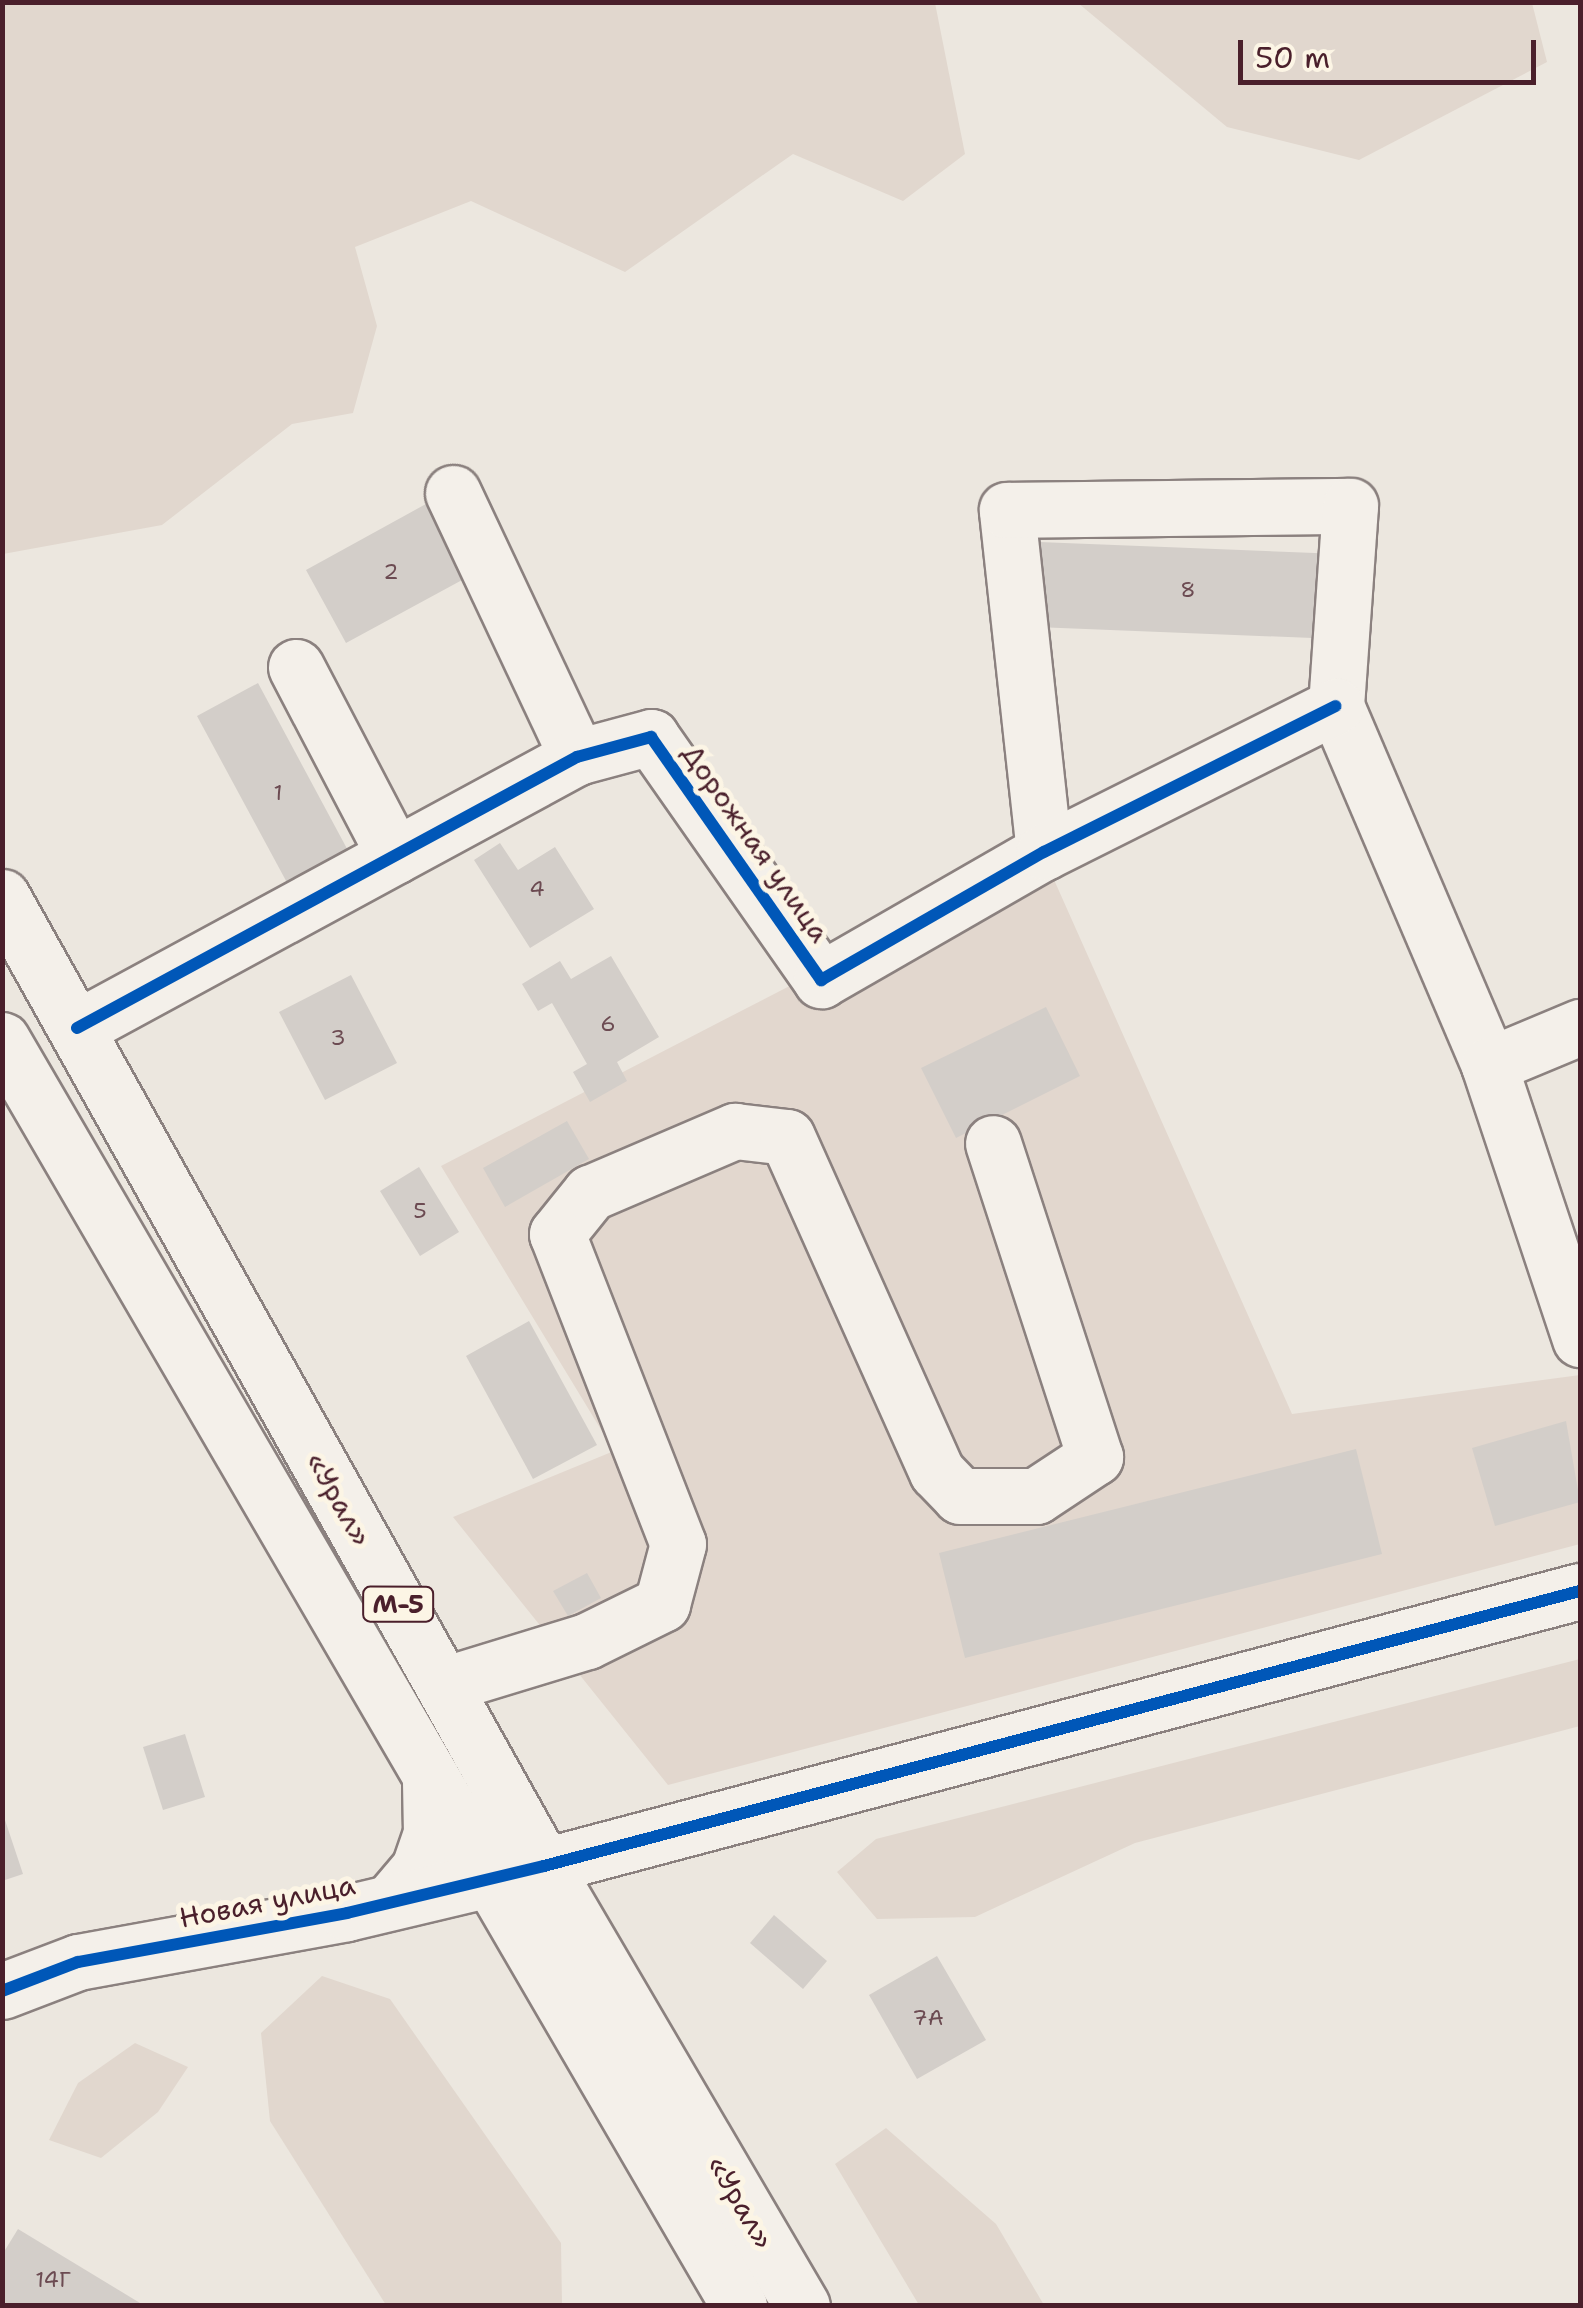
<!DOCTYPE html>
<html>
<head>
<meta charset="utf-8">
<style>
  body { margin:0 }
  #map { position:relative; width:1583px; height:2308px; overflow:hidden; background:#ece7df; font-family:"Shantell Sans",sans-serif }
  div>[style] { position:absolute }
  .built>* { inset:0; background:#e2d7ce }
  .green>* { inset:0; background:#e1d7ce }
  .building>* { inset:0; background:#d3cec9 }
  .roads { filter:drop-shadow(2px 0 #8b817f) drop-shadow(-2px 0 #8b817f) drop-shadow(0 2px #8b817f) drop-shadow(0 -2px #8b817f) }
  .minor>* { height:55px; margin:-27.5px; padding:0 27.5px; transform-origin:27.5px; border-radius:27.5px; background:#f4f0ea }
  .highway>* { height:55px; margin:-27.5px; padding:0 27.5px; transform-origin:27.5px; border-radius:27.5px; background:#f4f0ea }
  .cycleway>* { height:12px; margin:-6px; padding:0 6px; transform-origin:6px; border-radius:6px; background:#0057b8 }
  span { translate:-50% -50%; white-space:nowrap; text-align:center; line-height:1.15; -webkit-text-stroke:10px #fcf5e5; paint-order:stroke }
  .number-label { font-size:22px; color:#6c4b52 }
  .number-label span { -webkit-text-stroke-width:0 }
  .shield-label span { padding:2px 8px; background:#fcf5e5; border:2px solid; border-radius:8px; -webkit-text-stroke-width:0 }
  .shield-label { font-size:25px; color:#4a1f2b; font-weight:700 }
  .street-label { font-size:28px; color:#4a1f2b }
  .frame { position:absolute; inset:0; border:5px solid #4a1f2b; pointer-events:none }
  .scale { position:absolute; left:1238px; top:40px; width:298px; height:45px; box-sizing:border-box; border:5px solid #4a1f2b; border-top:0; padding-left:12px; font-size:30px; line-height:35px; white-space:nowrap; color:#4a1f2b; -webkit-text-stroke:8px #fcf5e5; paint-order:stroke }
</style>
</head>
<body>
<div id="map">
  <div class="built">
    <i style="clip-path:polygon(1043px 855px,1292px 1414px,1580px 1375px,1580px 1544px,668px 1785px,453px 1517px,614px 1451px,441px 1166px)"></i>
  </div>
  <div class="green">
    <i style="clip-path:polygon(3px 2px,935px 3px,965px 154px,903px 201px,793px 154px,625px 272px,471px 201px,355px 247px,377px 326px,353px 413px,292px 424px,162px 525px,3px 554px)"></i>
    <i style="clip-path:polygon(1078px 3px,1532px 3px,1547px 62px,1359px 160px,1227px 127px)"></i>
    <i style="clip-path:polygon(1580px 1659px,1580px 1726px,1135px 1843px,975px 1917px,877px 1919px,837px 1872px,876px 1839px)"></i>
    <i style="clip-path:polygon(322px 1976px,390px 1999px,561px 2243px,562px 2305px,386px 2305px,270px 2121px,261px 2033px)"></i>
    <i style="clip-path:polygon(135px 2043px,188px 2067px,158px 2112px,101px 2158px,49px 2140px,78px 2083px)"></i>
    <i style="clip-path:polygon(886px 2128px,996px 2224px,1044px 2305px,919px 2305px,835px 2164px)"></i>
  </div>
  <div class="building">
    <i style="clip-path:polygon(435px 499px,475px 573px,346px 643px,306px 570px)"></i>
    <i style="clip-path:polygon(1039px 542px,1340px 554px,1337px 639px,1036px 627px)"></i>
    <i style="clip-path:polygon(258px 683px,359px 871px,298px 903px,197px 716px)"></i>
    <i style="clip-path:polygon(500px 843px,518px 870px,555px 847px,594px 909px,530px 948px,474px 860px)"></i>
    <i style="clip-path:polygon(611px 956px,659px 1037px,617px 1062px,627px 1081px,590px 1102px,573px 1072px,587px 1064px,552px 1003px,538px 1011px,522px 984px,560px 961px,571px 979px)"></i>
    <i style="clip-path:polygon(351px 975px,397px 1063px,325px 1100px,279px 1012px)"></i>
    <i style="clip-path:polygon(1046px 1007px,1080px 1076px,956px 1138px,921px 1068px)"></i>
    <i style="clip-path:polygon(567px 1121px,589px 1159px,505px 1207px,483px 1168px)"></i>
    <i style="clip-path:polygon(419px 1167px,459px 1232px,420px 1256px,380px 1191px)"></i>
    <i style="clip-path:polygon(529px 1321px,597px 1445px,533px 1479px,466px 1356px)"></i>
    <i style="clip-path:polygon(1566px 1421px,1580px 1502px,1495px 1526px,1472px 1448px)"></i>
    <i style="clip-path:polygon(1356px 1449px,1382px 1554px,965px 1658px,939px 1553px)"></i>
    <i style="clip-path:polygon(587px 1573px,601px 1598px,568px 1616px,553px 1591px)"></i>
    <i style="clip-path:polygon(185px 1734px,205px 1797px,163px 1810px,143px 1747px)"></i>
    <i style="clip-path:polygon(3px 1814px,23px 1874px,2px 1881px,2px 1815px)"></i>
    <i style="clip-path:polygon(774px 1915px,827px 1961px,803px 1989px,750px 1943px)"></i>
    <i style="clip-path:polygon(937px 1956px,986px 2040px,917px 2079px,869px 1995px)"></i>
    <i style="clip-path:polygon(18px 2229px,145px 2306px,2px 2306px,2px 2255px)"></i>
  </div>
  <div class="roads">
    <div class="minor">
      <i style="left:453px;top:493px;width:292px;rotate:64.8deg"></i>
      <i style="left:296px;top:667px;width:213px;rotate:62.4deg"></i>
      <i style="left:1044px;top:852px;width:344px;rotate:-96.2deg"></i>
      <i style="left:1007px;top:510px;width:343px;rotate:-0.7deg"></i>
      <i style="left:1350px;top:506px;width:200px;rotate:94deg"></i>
      <i style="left:1336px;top:706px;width:390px;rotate:66.9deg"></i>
      <i style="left:1489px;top:1065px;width:289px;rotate:71.6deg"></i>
      <i style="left:77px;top:1028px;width:569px;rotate:-28.46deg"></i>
      <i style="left:577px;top:757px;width:77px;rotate:-15.1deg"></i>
      <i style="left:651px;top:737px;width:297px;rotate:55deg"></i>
      <i style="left:821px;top:980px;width:257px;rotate:-29.9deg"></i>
      <i style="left:1044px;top:852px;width:326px;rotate:-26.6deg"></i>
      <i style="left:1489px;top:1065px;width:99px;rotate:-22.7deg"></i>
      <i style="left:443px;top:1685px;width:151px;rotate:-17deg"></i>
      <i style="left:587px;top:1641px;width:84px;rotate:-26.3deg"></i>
      <i style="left:662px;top:1604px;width:62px;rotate:-75.1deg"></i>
      <i style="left:678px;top:1544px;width:333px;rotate:-111.3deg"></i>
      <i style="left:557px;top:1234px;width:53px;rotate:-51.2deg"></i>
      <i style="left:590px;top:1193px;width:158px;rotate:-23.2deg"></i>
      <i style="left:735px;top:1131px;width:52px;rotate:6.6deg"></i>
      <i style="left:787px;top:1137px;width:367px;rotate:65.9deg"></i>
      <i style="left:937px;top:1472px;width:33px;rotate:46deg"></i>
      <i style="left:960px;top:1496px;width:76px"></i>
      <i style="left:1036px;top:1496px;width:71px;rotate:-33.5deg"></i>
      <i style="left:1095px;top:1457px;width:330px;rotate:-108deg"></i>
      <i style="left:392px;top:1900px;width:42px;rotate:-49.8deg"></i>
      <i style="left:419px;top:1868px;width:36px;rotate:-71deg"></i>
      <i style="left:431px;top:1834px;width:54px;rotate:-91.1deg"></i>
      <i style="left:2px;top:1991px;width:81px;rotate:-20.9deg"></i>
      <i style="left:78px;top:1962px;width:273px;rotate:-10.3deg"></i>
      <i style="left:347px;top:1913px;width:203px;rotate:-13.4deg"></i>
      <i style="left:544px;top:1866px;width:1072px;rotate:-14.87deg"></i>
    </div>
    <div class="highway">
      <i style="left:2px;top:897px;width:1110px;rotate:60.78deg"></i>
      <i style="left:544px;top:1866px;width:510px;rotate:59.61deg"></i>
      <i style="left:2px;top:1040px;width:1465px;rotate:59.79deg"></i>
    </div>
  </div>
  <div class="cycleway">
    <i style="left:77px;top:1028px;width:569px;rotate:-28.46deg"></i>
    <i style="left:577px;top:757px;width:77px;rotate:-15.1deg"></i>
    <i style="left:651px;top:737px;width:297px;rotate:55deg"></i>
    <i style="left:821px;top:980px;width:257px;rotate:-29.9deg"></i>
    <i style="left:1044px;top:852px;width:326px;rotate:-26.6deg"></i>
    <i style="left:2px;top:1991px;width:81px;rotate:-20.9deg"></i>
    <i style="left:78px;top:1962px;width:273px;rotate:-10.3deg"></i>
    <i style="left:347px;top:1913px;width:203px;rotate:-13.4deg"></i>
    <i style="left:544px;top:1866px;width:1072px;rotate:-14.87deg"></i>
  </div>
  <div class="number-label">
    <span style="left:391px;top:572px">2</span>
    <span style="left:1188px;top:590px">8</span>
    <span style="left:278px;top:793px">1</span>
    <span style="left:537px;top:889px">4</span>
    <span style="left:608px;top:1024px">6</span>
    <span style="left:338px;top:1038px">3</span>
    <span style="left:420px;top:1211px">5</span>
    <span style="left:928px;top:2018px">7А</span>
    <span style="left:53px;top:2280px">14Г</span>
  </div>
  <div class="shield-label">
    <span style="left:398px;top:1604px">М-5</span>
  </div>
  <div class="street-label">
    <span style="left:756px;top:843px;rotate:55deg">Дорожная улица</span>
    <span style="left:339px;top:1499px;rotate:61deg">«Урал»</span>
    <span style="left:267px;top:1901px;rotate:-11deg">Новая улица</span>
    <span style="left:741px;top:2202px;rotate:60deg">«Урал»</span>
  </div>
  <div class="frame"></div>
  <div class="scale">50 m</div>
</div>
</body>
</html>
